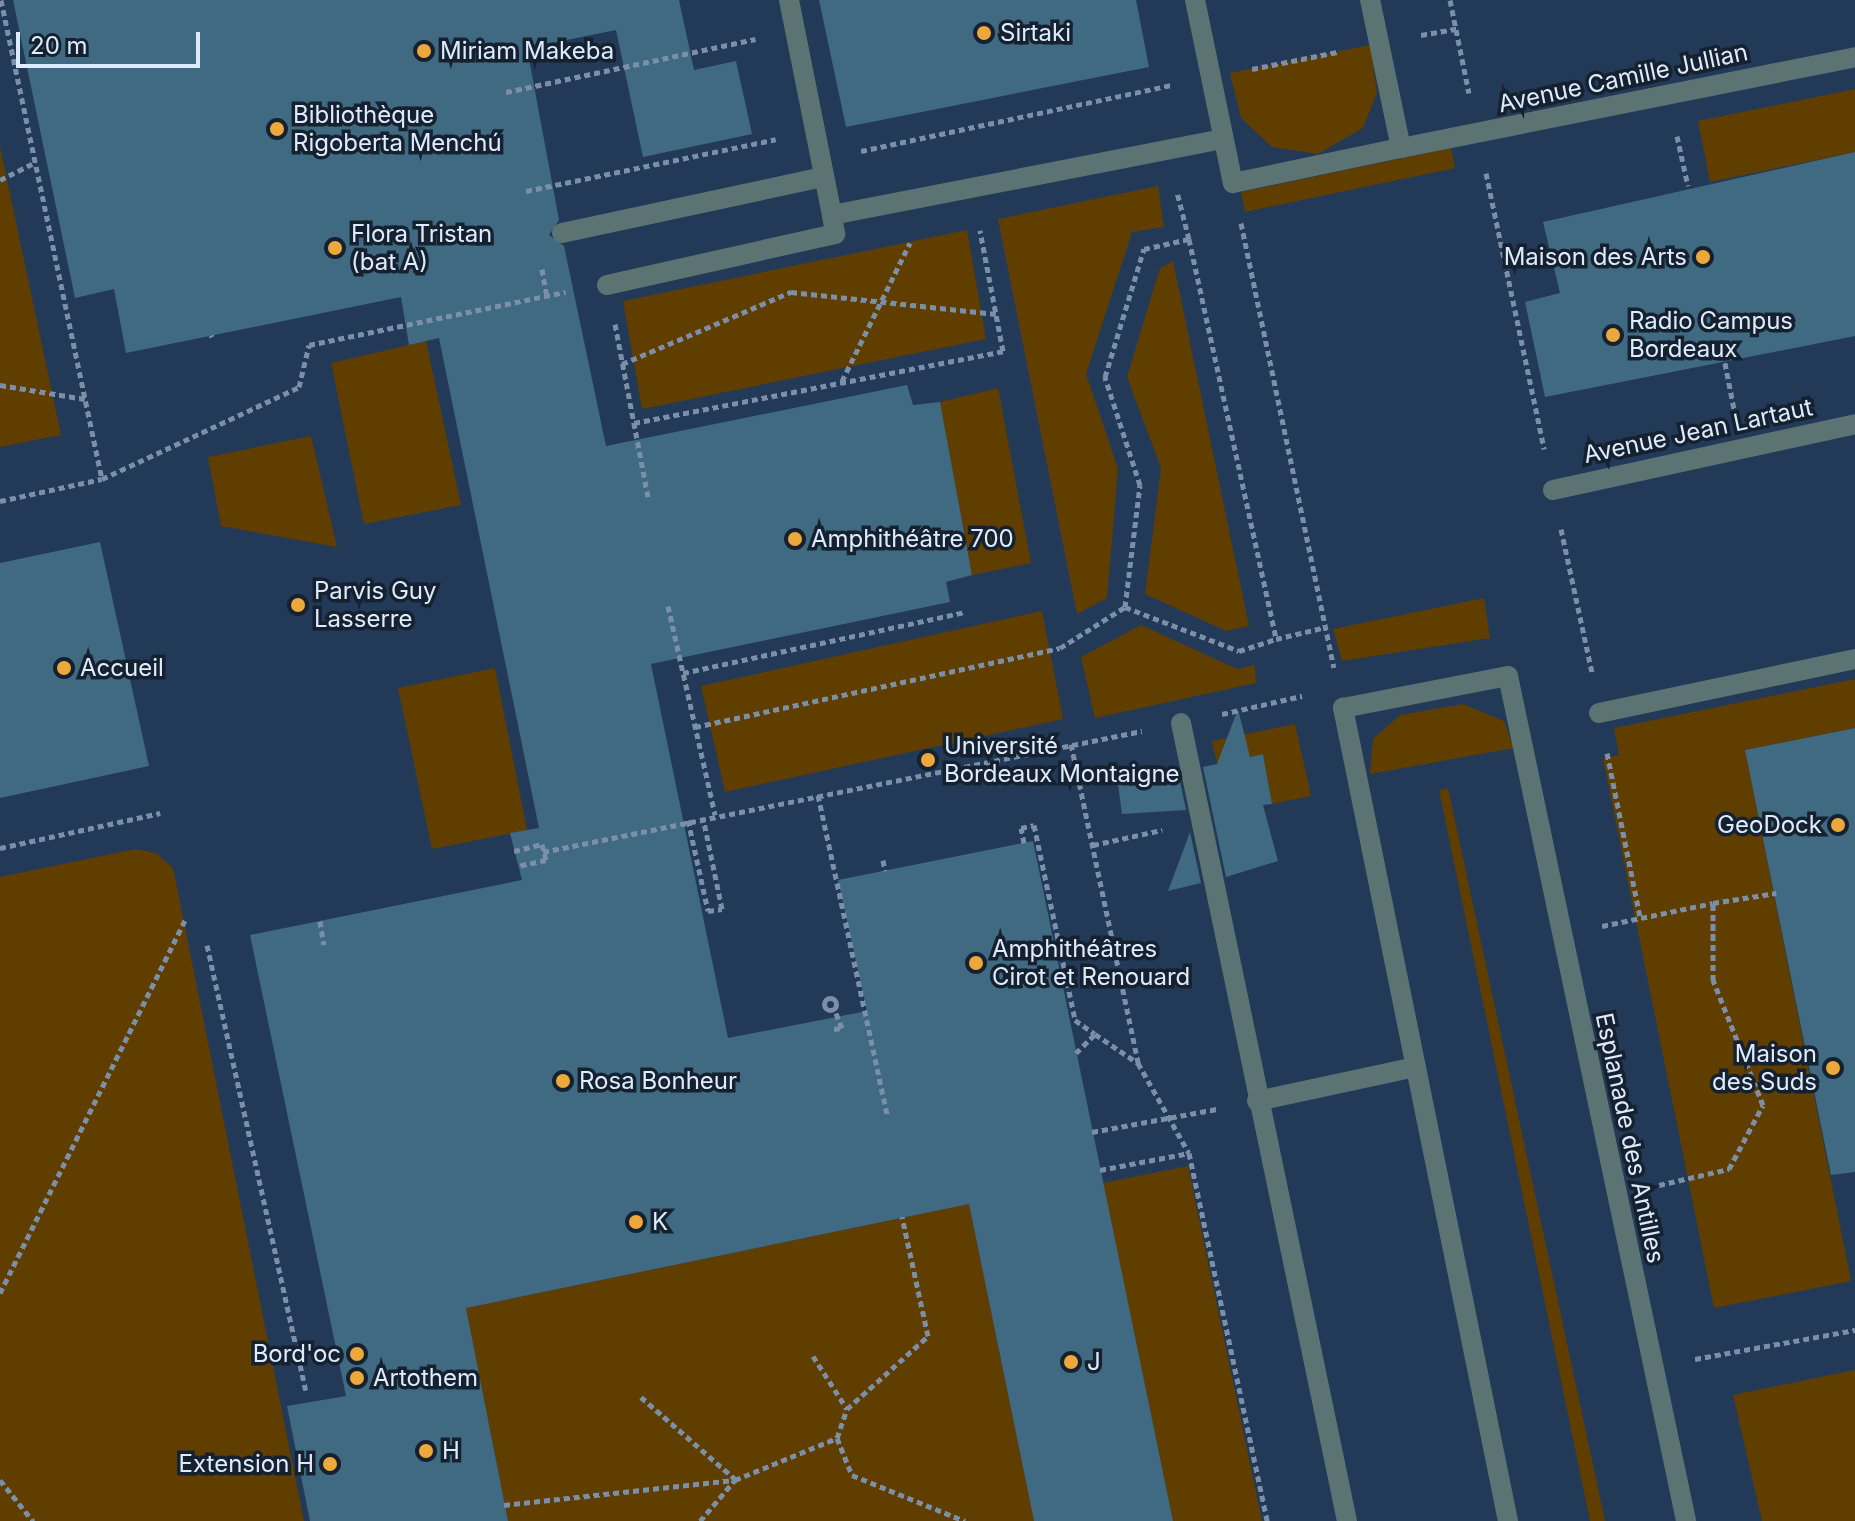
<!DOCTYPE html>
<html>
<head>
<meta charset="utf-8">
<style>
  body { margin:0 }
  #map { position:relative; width:1855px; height:1521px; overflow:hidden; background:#223a58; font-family:Inter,sans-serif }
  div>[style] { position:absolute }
  .green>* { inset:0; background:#603e00 }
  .building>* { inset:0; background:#3f6a82 }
  .path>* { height:5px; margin-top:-2.5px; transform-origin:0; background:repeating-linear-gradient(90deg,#7c8fa8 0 6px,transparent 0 10px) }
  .path>.ring { margin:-2.5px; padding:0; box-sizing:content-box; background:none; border:5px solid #7c8fa8; border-radius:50% }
  .service>* { height:20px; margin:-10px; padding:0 10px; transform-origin:10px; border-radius:10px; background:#5c7373 }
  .minor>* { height:20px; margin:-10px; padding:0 10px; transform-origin:10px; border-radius:10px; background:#5c7373 }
  .dots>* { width:22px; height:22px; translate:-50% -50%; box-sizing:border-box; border:4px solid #16212f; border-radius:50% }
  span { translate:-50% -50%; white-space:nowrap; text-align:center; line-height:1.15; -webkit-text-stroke:7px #16212f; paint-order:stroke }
  .poi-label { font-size:24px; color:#dcebfe }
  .left { translate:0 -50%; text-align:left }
  .right { translate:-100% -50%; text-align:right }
  .street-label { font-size:24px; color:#dcebfe }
  .scale { position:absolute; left:16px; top:32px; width:184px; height:36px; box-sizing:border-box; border:4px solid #dcebfe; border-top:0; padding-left:10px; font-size:24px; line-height:28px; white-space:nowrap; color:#dcebfe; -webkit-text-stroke:6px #16212f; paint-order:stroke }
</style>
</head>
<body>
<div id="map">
  <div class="green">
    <i style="clip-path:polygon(1370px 45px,1377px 93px,1363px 128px,1318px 154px,1272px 147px,1241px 118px,1230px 73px)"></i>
    <i style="clip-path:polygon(1855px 89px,1855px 152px,1710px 182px,1698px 121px)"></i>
    <i style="clip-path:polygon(0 147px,61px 435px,0 447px)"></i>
    <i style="clip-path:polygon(1451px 148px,1455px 168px,1245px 212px,1241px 192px)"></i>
    <i style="clip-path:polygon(1158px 186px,1164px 227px,1132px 232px,1086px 374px,1118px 469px,1107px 598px,1077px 614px,998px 219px)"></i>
    <i style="clip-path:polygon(967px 230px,986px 339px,642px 409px,623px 301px)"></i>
    <i style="clip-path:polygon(1173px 261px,1249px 626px,1226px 631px,1145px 594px,1161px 468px,1127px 377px,1160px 268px)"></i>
    <i style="clip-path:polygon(426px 341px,461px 505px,364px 524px,331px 363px)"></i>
    <i style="clip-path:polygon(998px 388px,1031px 563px,972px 575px,940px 402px)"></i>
    <i style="clip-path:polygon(311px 436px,337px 547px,221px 526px,208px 457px)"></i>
    <i style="clip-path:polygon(1484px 598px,1490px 638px,1342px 661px,1333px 629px)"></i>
    <i style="clip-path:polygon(1042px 611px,1063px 719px,725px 792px,701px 686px)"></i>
    <i style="clip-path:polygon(1141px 625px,1237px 669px,1255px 665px,1256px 683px,1095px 718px,1081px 657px)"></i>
    <i style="clip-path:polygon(495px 668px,527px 830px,432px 849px,398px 688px)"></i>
    <i style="clip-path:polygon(1855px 679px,1855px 728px,1745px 750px,1851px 1281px,1714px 1308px,1603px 758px,1619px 755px,1614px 728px)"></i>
    <i style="clip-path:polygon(1463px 704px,1504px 721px,1514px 748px,1370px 774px,1373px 739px,1400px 715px)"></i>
    <i style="clip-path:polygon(1295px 724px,1311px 796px,1272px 804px,1263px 754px,1217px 764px,1212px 741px)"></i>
    <i style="clip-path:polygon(1448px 788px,1605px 1521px,1590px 1521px,1439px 790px)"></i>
    <i style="clip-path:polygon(135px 849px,156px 853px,173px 868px,304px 1521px,0 1521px,0 877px)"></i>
    <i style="clip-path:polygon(1188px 1166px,1262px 1521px,1173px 1521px,1103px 1183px)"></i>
    <i style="clip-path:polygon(969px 1204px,1034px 1521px,508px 1521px,466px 1308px)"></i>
    <i style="clip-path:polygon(1855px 1370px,1855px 1521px,1762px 1521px,1733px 1395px)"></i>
  </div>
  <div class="building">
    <i style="clip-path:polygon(13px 0,679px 0,694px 70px,736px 61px,752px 134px,643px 157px,616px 30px,527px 48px,559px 220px,549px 235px,564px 246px,606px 446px,907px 385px,913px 405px,940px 402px,972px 575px,946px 582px,950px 602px,651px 664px,728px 1038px,867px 1011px,838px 880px,1033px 841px,1173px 1521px,1034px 1521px,969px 1204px,466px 1308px,508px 1521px,310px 1521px,287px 1406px,346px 1396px,250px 935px,522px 880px,510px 833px,539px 828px,439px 338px,409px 345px,401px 297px,126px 353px,114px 289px,75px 298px)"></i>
    <i style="clip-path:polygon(819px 0,1136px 0,1149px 67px,846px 127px)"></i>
    <i style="clip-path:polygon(1855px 152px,1855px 336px,1545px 397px,1525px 302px,1560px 293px,1543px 222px)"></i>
    <i style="clip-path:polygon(100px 542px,149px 766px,0 798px,0 563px)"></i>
    <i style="clip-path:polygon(1238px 709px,1250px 757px,1263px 754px,1272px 804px,1263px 805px,1278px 861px,1226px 877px,1203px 767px,1217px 764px)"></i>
    <i style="clip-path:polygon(1855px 728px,1855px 1172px,1831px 1175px,1745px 750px)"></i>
    <i style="clip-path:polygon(1178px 772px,1186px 810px,1122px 814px,1118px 784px)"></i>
    <i style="clip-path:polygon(1190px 832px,1201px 883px,1168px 891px)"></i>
  </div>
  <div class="path">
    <i style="left:1px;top:0;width:490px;rotate:78.1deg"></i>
    <i style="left:1450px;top:0;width:95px;rotate:78.5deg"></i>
    <i style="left:1421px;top:35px;width:36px;rotate:-10deg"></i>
    <i style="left:1252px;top:69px;width:87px;rotate:-11.3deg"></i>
    <i style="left:506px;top:92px;width:255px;rotate:-12deg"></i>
    <i style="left:1677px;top:136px;width:51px;rotate:77.6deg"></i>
    <i style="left:861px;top:151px;width:318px;rotate:-12deg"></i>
    <i style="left:1486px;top:173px;width:282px;rotate:78.1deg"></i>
    <i style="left:0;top:180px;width:40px;rotate:-26.6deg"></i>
    <i style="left:526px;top:191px;width:255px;rotate:-11.7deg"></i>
    <i style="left:1241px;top:223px;width:454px;rotate:78.2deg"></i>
    <i style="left:1189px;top:239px;width:409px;rotate:77.7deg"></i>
    <i style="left:1276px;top:639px;width:51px;rotate:-13.5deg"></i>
    <i style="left:542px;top:269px;width:27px;rotate:80deg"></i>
    <i style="left:615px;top:324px;width:176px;rotate:79.2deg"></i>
    <i style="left:211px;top:335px;width:2px;rotate:63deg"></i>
    <i style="left:1723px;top:353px;width:57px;rotate:78.9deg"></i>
    <i style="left:622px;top:364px;width:184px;rotate:-23.1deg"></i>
    <i style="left:791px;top:292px;width:206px;rotate:6.1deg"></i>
    <i style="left:842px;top:381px;width:154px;rotate:-63.8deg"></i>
    <i style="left:0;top:385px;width:86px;rotate:9.4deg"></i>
    <i style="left:634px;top:423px;width:376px;rotate:-11deg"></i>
    <i style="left:1003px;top:351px;width:123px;rotate:-100.8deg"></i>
    <i style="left:0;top:501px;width:104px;rotate:-12.2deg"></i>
    <i style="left:102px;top:479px;width:217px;rotate:-25deg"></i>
    <i style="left:299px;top:387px;width:43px;rotate:-76.6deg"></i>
    <i style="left:309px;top:345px;width:262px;rotate:-11.7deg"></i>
    <i style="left:1561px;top:529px;width:146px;rotate:77.8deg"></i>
    <i style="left:668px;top:606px;width:214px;rotate:77.3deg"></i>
    <i style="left:1125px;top:607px;width:122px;rotate:21.1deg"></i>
    <i style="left:1239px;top:651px;width:39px;rotate:-18deg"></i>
    <i style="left:683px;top:673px;width:288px;rotate:-12.2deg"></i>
    <i style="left:1222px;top:714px;width:82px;rotate:-12.7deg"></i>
    <i style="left:695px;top:727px;width:373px;rotate:-12.2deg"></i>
    <i style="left:1060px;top:648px;width:77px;rotate:-32.2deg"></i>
    <i style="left:1125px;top:607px;width:123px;rotate:-83deg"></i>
    <i style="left:1140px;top:485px;width:114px;rotate:-108deg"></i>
    <i style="left:1105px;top:377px;width:134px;rotate:-73.1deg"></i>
    <i style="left:1144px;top:249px;width:46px;rotate:-12.5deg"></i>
    <i style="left:1189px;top:239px;width:49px;rotate:-104.3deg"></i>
    <i style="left:1071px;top:744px;width:326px;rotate:78.1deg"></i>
    <i style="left:1138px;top:1063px;width:103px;rotate:60.5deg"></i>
    <i style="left:1189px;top:1153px;width:376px;rotate:78deg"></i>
    <i style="left:1607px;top:753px;width:167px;rotate:78.6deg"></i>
    <i style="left:818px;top:795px;width:330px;rotate:77.8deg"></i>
    <i style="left:688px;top:820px;width:93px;rotate:77.6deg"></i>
    <i style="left:708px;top:911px;width:14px;rotate:-8deg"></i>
    <i style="left:722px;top:909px;width:94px;rotate:-101.7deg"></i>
    <i style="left:1024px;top:843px;width:15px;rotate:-101deg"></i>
    <i style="left:1021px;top:828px;width:13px;rotate:-13deg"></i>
    <i style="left:1034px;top:825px;width:199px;rotate:78.1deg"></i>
    <i style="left:1075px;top:1020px;width:24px;rotate:35deg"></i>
    <i style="left:1093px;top:845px;width:71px;rotate:-12.3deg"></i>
    <i style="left:0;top:848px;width:164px;rotate:-12.3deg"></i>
    <i style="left:514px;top:851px;width:29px;rotate:-14deg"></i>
    <i style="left:542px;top:844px;width:16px;rotate:76deg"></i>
    <i style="left:546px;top:860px;width:29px;rotate:168deg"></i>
    <i style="left:543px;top:852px;width:611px;rotate:-11.42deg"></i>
    <i style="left:883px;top:860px;width:11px;rotate:80deg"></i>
    <i style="left:320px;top:921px;width:24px;rotate:81deg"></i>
    <i style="left:1602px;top:926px;width:113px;rotate:-11.7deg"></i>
    <i style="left:207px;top:945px;width:456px;rotate:77.5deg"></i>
    <i class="ring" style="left:824px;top:998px;width:7px;height:7px"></i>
    <i style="left:834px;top:1029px;width:8px;rotate:-7deg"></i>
    <i style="left:842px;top:1028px;width:22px;rotate:-112deg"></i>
    <i style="left:1076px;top:1053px;width:27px;rotate:-45deg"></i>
    <i style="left:1095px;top:1034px;width:52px;rotate:34deg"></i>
    <i style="left:1092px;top:1132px;width:127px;rotate:-10.4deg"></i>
    <i style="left:1100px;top:1170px;width:91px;rotate:-10.8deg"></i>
    <i style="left:1659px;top:1185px;width:72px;rotate:-12.9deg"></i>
    <i style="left:1729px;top:1169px;width:72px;rotate:-62deg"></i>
    <i style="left:1763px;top:1105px;width:135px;rotate:-111.8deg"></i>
    <i style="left:1713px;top:980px;width:77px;rotate:-90deg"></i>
    <i style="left:1713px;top:903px;width:64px;rotate:-9deg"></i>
    <i style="left:0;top:1293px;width:419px;rotate:-63.6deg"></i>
    <i style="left:813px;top:1356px;width:63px;rotate:57.3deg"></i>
    <i style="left:1695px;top:1359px;width:163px;rotate:-10.3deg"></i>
    <i style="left:641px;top:1397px;width:125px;rotate:41.1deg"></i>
    <i style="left:837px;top:1438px;width:40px;rotate:68deg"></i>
    <i style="left:852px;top:1475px;width:122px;rotate:22.2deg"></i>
    <i style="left:0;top:1480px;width:53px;rotate:51.2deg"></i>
    <i style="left:504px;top:1505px;width:231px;rotate:-6.2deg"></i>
    <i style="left:700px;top:1521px;width:54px;rotate:-49.5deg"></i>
    <i style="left:735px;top:1480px;width:110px;rotate:-22.4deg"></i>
    <i style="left:837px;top:1438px;width:31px;rotate:-71deg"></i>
    <i style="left:847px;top:1409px;width:109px;rotate:-42deg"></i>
    <i style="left:928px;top:1336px;width:122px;rotate:-102.3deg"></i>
  </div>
  <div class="service">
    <i style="left:789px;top:0;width:219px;rotate:78.7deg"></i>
    <i style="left:562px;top:233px;width:268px;rotate:-12.1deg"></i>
    <i style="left:607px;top:285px;width:234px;rotate:-12.6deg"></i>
    <i style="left:835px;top:234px;width:19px;rotate:-99deg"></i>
    <i style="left:832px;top:215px;width:398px;rotate:-11deg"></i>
    <i style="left:1553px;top:490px;width:309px;rotate:-12.3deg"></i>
    <i style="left:1599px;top:713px;width:262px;rotate:-11.9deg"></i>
    <i style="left:1181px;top:723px;width:815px;rotate:78.25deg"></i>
    <i style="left:1257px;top:1101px;width:162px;rotate:-12.1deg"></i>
  </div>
  <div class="minor">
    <i style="left:1195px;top:0;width:187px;rotate:78.3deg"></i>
    <i style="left:1233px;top:183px;width:172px;rotate:-11.8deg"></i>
    <i style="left:1401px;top:148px;width:151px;rotate:-101.8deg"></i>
    <i style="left:1401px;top:148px;width:463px;rotate:-11.3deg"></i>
    <i style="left:1508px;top:1521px;width:830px;rotate:-101.47deg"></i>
    <i style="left:1343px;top:708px;width:168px;rotate:-11deg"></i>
    <i style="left:1508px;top:676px;width:864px;rotate:78.1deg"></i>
  </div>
  <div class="dots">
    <i style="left:984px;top:33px;background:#eda83b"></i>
    <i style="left:424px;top:51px;background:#eda83b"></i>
    <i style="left:277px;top:129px;background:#eda83b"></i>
    <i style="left:335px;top:248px;background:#eda83b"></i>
    <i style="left:1703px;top:257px;background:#eda83b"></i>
    <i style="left:1613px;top:335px;background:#eda83b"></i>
    <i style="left:795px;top:539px;background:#eda83b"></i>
    <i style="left:298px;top:605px;background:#eda83b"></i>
    <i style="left:64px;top:668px;background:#eda83b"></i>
    <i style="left:928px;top:760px;background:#eda83b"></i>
    <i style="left:1838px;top:825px;background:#eda83b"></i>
    <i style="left:976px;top:963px;background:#eda83b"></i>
    <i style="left:1833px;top:1068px;background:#eda83b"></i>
    <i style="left:563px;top:1081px;background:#eda83b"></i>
    <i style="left:636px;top:1222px;background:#eda83b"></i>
    <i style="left:357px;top:1354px;background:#eda83b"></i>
    <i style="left:1071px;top:1362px;background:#eda83b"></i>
    <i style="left:357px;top:1378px;background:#eda83b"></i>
    <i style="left:426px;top:1451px;background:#eda83b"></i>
    <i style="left:330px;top:1464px;background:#eda83b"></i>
  </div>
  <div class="poi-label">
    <span class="left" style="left:1000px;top:33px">Sirtaki</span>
    <span class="left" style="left:440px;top:51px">Miriam Makeba</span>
    <span class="left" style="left:293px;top:129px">Bibliothèque<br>Rigoberta Menchú</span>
    <span class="left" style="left:351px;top:248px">Flora Tristan<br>(bat A)</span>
    <span class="right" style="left:1687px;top:257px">Maison des Arts</span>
    <span class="left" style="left:1629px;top:335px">Radio Campus<br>Bordeaux</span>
    <span class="left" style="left:811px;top:539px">Amphithéâtre 700</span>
    <span class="left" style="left:314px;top:605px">Parvis Guy<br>Lasserre</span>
    <span class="left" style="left:80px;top:668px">Accueil</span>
    <span class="left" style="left:944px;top:760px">Université<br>Bordeaux Montaigne</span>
    <span class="right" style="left:1822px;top:825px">GeoDock</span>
    <span class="left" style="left:992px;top:963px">Amphithéâtres<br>Cirot et Renouard</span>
    <span class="right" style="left:1817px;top:1068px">Maison<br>des Suds</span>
    <span class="left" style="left:579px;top:1081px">Rosa Bonheur</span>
    <span class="left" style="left:652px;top:1222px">K</span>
    <span class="right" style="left:341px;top:1354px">Bord'oc</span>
    <span class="left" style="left:1087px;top:1362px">J</span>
    <span class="left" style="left:373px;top:1378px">Artothem</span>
    <span class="left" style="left:442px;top:1451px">H</span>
    <span class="right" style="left:314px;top:1464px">Extension H</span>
  </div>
  <div class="street-label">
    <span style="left:1623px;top:78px;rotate:-12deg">Avenue Camille Jullian</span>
    <span style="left:1698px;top:431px;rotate:-12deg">Avenue Jean Lartaut</span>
    <span style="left:1630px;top:1138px;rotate:78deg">Esplanade des Antilles</span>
  </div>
  <div class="scale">20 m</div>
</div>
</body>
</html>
